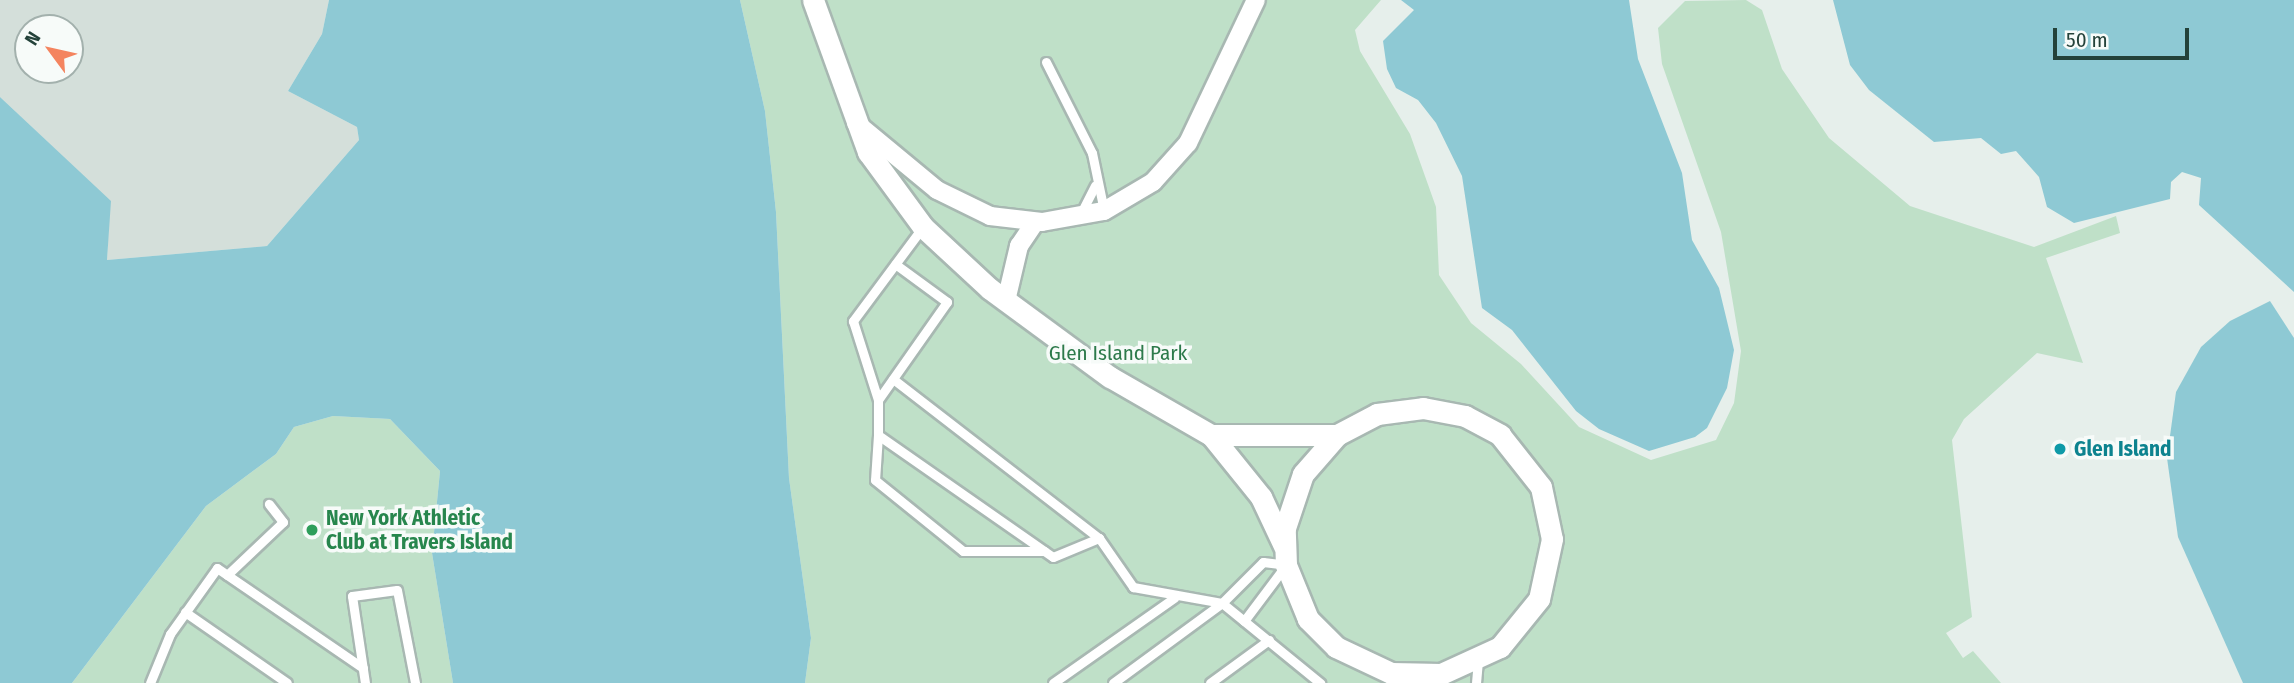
<!DOCTYPE html>
<html>
<head>
<meta charset="utf-8">
<style>
  body { margin:0 }
  #map { position:relative; width:2294px; height:683px; overflow:hidden; background:#e6efeb; font-family:"Fira Sans Condensed",sans-serif }
  div>[style] { position:absolute }
  .built>* { inset:0; background:#d4dfda }
  .green>* { inset:0; background:#bfe0c8 }
  .water>* { inset:0; background:#8ec9d4 }
  .roads { filter:drop-shadow(2px 0 #a8b8b2) drop-shadow(-2px 0 #a8b8b2) drop-shadow(0 2px #a8b8b2) drop-shadow(0 -2px #a8b8b2) }
  .service>* { height:9px; margin:-4.5px; padding:0 4.5px; transform-origin:4.5px; border-radius:4.5px; background:#fff }
  .minor>* { height:18px; margin:-9px; padding:0 9px; transform-origin:9px; border-radius:9px; background:#fff }
  .tertiary>* { height:21px; margin:-10.5px; padding:0 10.5px; transform-origin:10.5px; border-radius:10.5px; background:#fff }
  .dots>* { width:19px; height:19px; translate:-50% -50%; box-sizing:border-box; border:4px solid #f7fbf9; border-radius:50% }
  span { translate:-50% -50%; white-space:nowrap; text-align:center; line-height:1.15; -webkit-text-stroke:7px #f7fbf9; paint-order:stroke }
  .park-label { font-size:21px; color:#2d7a4b }
  .culture-label { font-size:21px; color:#0d838f; font-weight:700 }
  .left { translate:0 -50%; text-align:left }
  .leisure-label { font-size:21px; color:#27864d; font-weight:700 }
  .north { position:absolute; left:14px; top:14px; width:70px; height:70px; box-sizing:border-box; background:#f7fbf9; border:2px solid #a3b1ad; border-radius:50%; rotate:303deg; font-size:19px; font-weight:700; line-height:28px; text-align:center; color:#24423a }
  .north::after { content:''; display:block; margin:auto; width:24px; height:32px; background:#f4845f; clip-path:polygon(50% 0,100% 100%,50% 72%,0 100%) }
  .scale { position:absolute; left:2053px; top:28px; width:136px; height:32px; box-sizing:border-box; border:4px solid #24423a; border-top:0; padding-left:9px; font-size:21px; line-height:24px; white-space:nowrap; color:#24423a; -webkit-text-stroke:5px #f7fbf9; paint-order:stroke }
</style>
</head>
<body>
<div id="map">
  <div class="built">
    <i style="clip-path:polygon(evenodd,0 0,329px 0,322px 34px,288px 91px,357px 127px,359px 140px,267px 246px,107px 260px,110px 201px,0 97px,0 0,28px 28px,70px 28px,70px 70px,28px 70px,28px 28px)"></i>
  </div>
  <div class="green">
    <i style="clip-path:polygon(740px 0,1381px 0,1355px 30px,1360px 51px,1410px 134px,1436px 207px,1439px 275px,1471px 323px,1521px 364px,1579px 427px,1651px 460px,1716px 440px,1734px 403px,1741px 351px,1721px 232px,1662px 64px,1658px 28px,1685px 1px,1746px 0,1762px 10px,1782px 69px,1829px 138px,1910px 206px,2034px 247px,2116px 216px,2120px 233px,2046px 258px,2083px 363px,2037px 353px,1964px 419px,1952px 440px,1972px 617px,1946px 633px,1963px 658px,1973px 651px,2001px 683px,805px 683px,811px 638px,789px 478px,776px 212px,765px 111px)"></i>
    <i style="clip-path:polygon(333px 416px,390px 419px,440px 471px,432px 553px,453px 683px,72px 683px,206px 506px,276px 454px,294px 427px)"></i>
  </div>
  <div class="water">
    <i style="clip-path:polygon(329px 0,740px 0,765px 111px,776px 212px,789px 478px,811px 638px,805px 683px,453px 683px,432px 553px,440px 471px,390px 419px,333px 416px,294px 427px,276px 454px,206px 506px,72px 683px,0 683px,0 97px,111px 201px,107px 260px,267px 246px,359px 140px,357px 127px,288px 91px,322px 34px)"></i>
    <i style="clip-path:polygon(1401px 0,1629px 0,1638px 59px,1682px 173px,1692px 240px,1719px 288px,1734px 350px,1727px 388px,1707px 428px,1695px 437px,1649px 451px,1599px 429px,1576px 411px,1512px 330px,1482px 308px,1462px 176px,1436px 123px,1418px 100px,1396px 88px,1387px 69px,1383px 41px,1414px 10px)"></i>
    <i style="clip-path:polygon(1833px 0,2294px 0,2294px 292px,2199px 205px,2201px 178px,2182px 172px,2171px 182px,2170px 199px,2074px 223px,2047px 207px,2039px 177px,2016px 151px,2001px 154px,1981px 138px,1934px 142px,1869px 90px,1850px 65px)"></i>
    <i style="clip-path:polygon(2270px 301px,2294px 338px,2294px 683px,2243px 683px,2178px 537px,2167px 458px,2176px 392px,2201px 347px,2230px 321px)"></i>
  </div>
  <div class="roads">
    <div class="service">
      <i style="left:1046px;top:62px;width:102px;rotate:63.2deg"></i>
      <i style="left:1092px;top:153px;width:59px;rotate:78.3deg"></i>
      <i style="left:1080px;top:215px;width:33px;rotate:-63deg"></i>
      <i style="left:922px;top:228px;width:116px;rotate:126.6deg"></i>
      <i style="left:853px;top:321px;width:83px;rotate:72.4deg"></i>
      <i style="left:878px;top:400px;width:35px;rotate:90deg"></i>
      <i style="left:878px;top:435px;width:213px;rotate:34.9deg"></i>
      <i style="left:1053px;top:557px;width:50px;rotate:-22.4deg"></i>
      <i style="left:1099px;top:538px;width:60px;rotate:55.2deg"></i>
      <i style="left:1133px;top:587px;width:90px;rotate:10.2deg"></i>
      <i style="left:1222px;top:603px;width:127px;rotate:39.2deg"></i>
      <i style="left:893px;top:379px;width:260px;rotate:37.7deg"></i>
      <i style="left:878px;top:400px;width:120px;rotate:-54.9deg"></i>
      <i style="left:947px;top:302px;width:64px;rotate:-143.8deg"></i>
      <i style="left:878px;top:435px;width:45px;rotate:93.8deg"></i>
      <i style="left:875px;top:480px;width:113px;rotate:38.9deg"></i>
      <i style="left:963px;top:551px;width:81px"></i>
      <i style="left:227px;top:575px;width:77px;rotate:-43.4deg"></i>
      <i style="left:283px;top:522px;width:23px;rotate:-128deg"></i>
      <i style="left:185px;top:612px;width:124px;rotate:34.8deg"></i>
      <i style="left:150px;top:683px;width:53px;rotate:-67.8deg"></i>
      <i style="left:170px;top:634px;width:81px;rotate:-54.5deg"></i>
      <i style="left:217px;top:568px;width:177px;rotate:34.4deg"></i>
      <i style="left:365px;top:683px;width:88px;rotate:-98.5deg"></i>
      <i style="left:352px;top:596px;width:45px;rotate:-7.6deg"></i>
      <i style="left:397px;top:590px;width:95px;rotate:79deg"></i>
      <i style="left:1053px;top:683px;width:148px;rotate:-35.1deg"></i>
      <i style="left:1113px;top:683px;width:135px;rotate:-36.3deg"></i>
      <i style="left:1222px;top:603px;width:58px;rotate:-45deg"></i>
      <i style="left:1263px;top:562px;width:23px;rotate:7deg"></i>
      <i style="left:1286px;top:565px;width:70px;rotate:126.9deg"></i>
      <i style="left:1210px;top:683px;width:73px;rotate:-36.1deg"></i>
      <i style="left:1476px;top:683px;width:21px;rotate:-85deg"></i>
    </div>
    <div class="minor">
      <i style="left:856px;top:123px;width:105px;rotate:39.6deg"></i>
      <i style="left:937px;top:190px;width:59px;rotate:26.1deg"></i>
      <i style="left:990px;top:216px;width:52px;rotate:6.6deg"></i>
      <i style="left:1042px;top:222px;width:63px;rotate:-10.1deg"></i>
      <i style="left:1104px;top:211px;width:57px;rotate:-30.6deg"></i>
      <i style="left:1153px;top:182px;width:52px;rotate:-48.1deg"></i>
      <i style="left:1188px;top:143px;width:158px;rotate:-64.6deg"></i>
      <i style="left:1006px;top:301px;width:57px;rotate:-76.7deg"></i>
      <i style="left:1019px;top:246px;width:29px;rotate:-56deg"></i>
    </div>
    <div class="tertiary">
      <i style="left:813px;top:0;width:162px;rotate:70.1deg"></i>
      <i style="left:868px;top:152px;width:93px;rotate:53.7deg"></i>
      <i style="left:923px;top:227px;width:91px;rotate:42.8deg"></i>
      <i style="left:990px;top:289px;width:149px;rotate:36.3deg"></i>
      <i style="left:1110px;top:377px;width:116px;rotate:29.9deg"></i>
      <i style="left:1211px;top:435px;width:80px;rotate:51.1deg"></i>
      <i style="left:1261px;top:497px;width:54px;rotate:64.9deg"></i>
      <i style="left:1211px;top:435px;width:126px"></i>
      <i style="left:1337px;top:435px;width:45px;rotate:-27.7deg"></i>
      <i style="left:1377px;top:414px;width:46px;rotate:-7.4deg"></i>
      <i style="left:1423px;top:408px;width:43px;rotate:10.8deg"></i>
      <i style="left:1465px;top:416px;width:40px;rotate:28deg"></i>
      <i style="left:1500px;top:435px;width:66px;rotate:51.7deg"></i>
      <i style="left:1541px;top:487px;width:53px;rotate:78.1deg"></i>
      <i style="left:1552px;top:539px;width:61px;rotate:102.2deg"></i>
      <i style="left:1539px;top:599px;width:62px;rotate:129.1deg"></i>
      <i style="left:1500px;top:647px;width:65px;rotate:155.4deg"></i>
      <i style="left:1441px;top:674px;width:50px;rotate:-178.9deg"></i>
      <i style="left:1391px;top:673px;width:61px;rotate:-154.7deg"></i>
      <i style="left:1336px;top:647px;width:40px;rotate:-135deg"></i>
      <i style="left:1308px;top:619px;width:58px;rotate:-112.2deg"></i>
      <i style="left:1286px;top:565px;width:37px;rotate:-92deg"></i>
      <i style="left:1285px;top:528px;width:57px;rotate:-71.6deg"></i>
      <i style="left:1303px;top:474px;width:52px;rotate:-48.9deg"></i>
    </div>
  </div>
  <div class="dots">
    <i style="left:2060px;top:449px;background:#0f9aa8"></i>
    <i style="left:312px;top:530px;background:#2e9e5b"></i>
  </div>
  <div class="park-label">
    <span style="left:1118px;top:353px">Glen Island Park</span>
  </div>
  <div class="culture-label">
    <span class="left" style="left:2074px;top:449px">Glen Island</span>
  </div>
  <div class="leisure-label">
    <span class="left" style="left:326px;top:530px">New York Athletic<br>Club at Travers Island</span>
  </div>
  <div class="north">N</div>
  <div class="scale">50 m</div>
</div>
</body>
</html>
